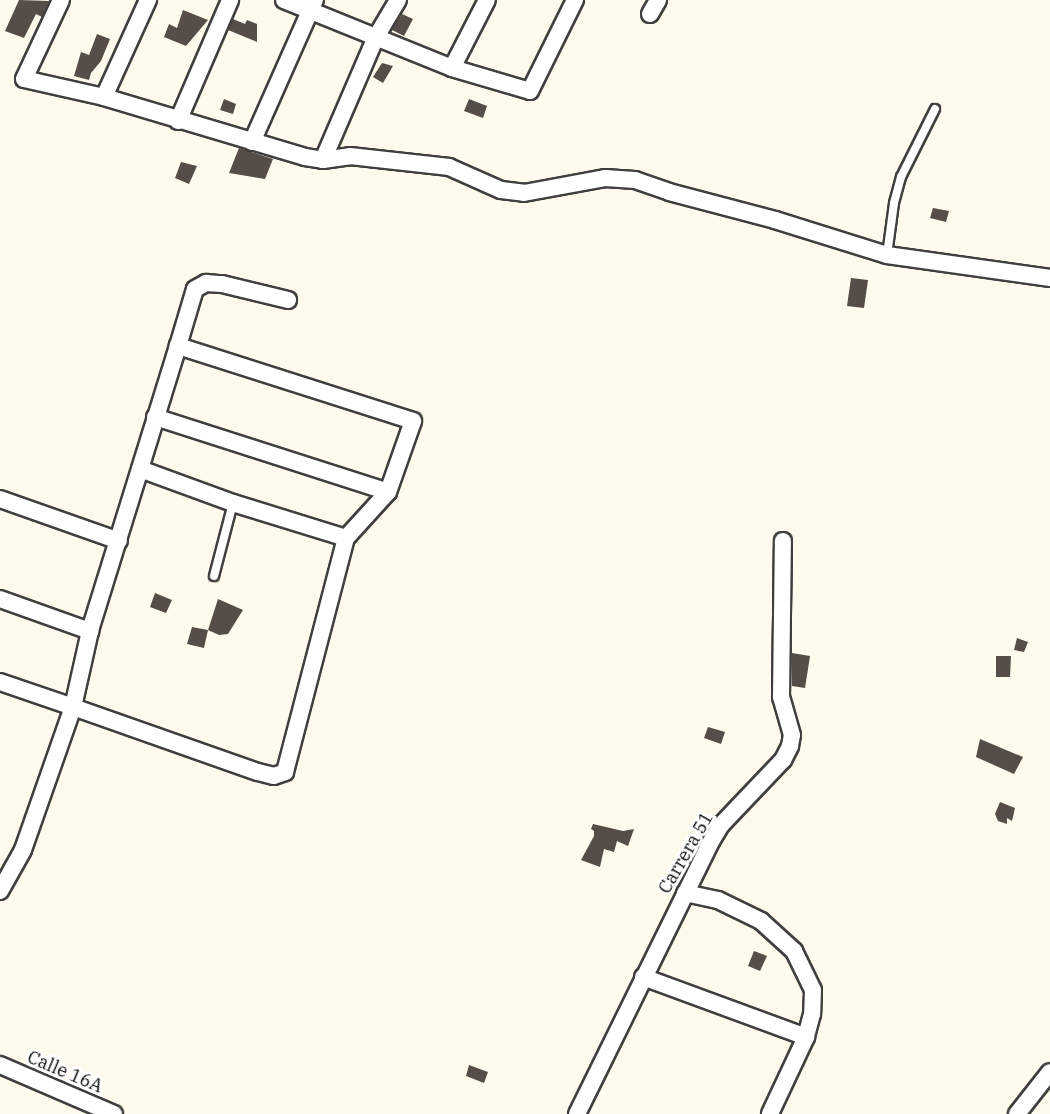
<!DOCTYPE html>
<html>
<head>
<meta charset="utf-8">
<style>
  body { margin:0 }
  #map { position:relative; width:1050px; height:1114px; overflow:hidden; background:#fffbec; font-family:"IBM Plex Serif",serif }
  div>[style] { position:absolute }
  .building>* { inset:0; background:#564d48 }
  .roads { filter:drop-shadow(2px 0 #3f3f3f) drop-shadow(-2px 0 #3f3f3f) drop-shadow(0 2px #3f3f3f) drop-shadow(0 -2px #3f3f3f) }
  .service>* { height:8px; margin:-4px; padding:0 4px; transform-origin:4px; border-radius:4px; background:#fff }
  .minor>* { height:16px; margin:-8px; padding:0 8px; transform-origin:8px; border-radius:8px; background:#fff }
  span { translate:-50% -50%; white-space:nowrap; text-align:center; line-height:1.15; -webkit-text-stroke:6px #fff; paint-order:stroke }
  .street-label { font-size:18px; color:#0c0c0c }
</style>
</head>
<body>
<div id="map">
  <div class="building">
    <i style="clip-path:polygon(19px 0,49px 1px,42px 17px,36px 14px,24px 38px,5px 31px)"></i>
    <i style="clip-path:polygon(183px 10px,208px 20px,186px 46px,164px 37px,169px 24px,177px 28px)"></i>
    <i style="clip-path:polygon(402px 14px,413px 19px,404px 36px,392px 30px)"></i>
    <i style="clip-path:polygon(233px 19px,245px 24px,247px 20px,257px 24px,257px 42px,228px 30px)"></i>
    <i style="clip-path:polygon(97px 34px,110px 39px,101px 61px,91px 73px,89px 80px,74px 76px,81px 52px,89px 55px)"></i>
    <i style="clip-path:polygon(382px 63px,393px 66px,383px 83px,373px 77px)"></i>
    <i style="clip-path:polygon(224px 99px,236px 104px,233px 114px,220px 110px)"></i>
    <i style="clip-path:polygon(469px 99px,487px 106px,483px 118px,464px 111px)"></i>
    <i style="clip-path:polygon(239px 148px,273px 159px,265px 179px,229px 173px)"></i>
    <i style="clip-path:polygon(181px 162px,197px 166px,189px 184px,175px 178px)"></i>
    <i style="clip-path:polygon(933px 208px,949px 211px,946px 222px,930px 218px)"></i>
    <i style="clip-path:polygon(851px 278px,868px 280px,864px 308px,847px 306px)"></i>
    <i style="clip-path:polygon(155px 593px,172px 600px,166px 613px,150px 607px)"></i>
    <i style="clip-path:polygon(218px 599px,243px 610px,228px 634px,219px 635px,208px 630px)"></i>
    <i style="clip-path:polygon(192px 627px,208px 630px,204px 648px,187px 644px)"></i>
    <i style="clip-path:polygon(1017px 638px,1028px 642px,1024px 652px,1014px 650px)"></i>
    <i style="clip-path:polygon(792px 653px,810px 656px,805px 688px,792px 686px)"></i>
    <i style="clip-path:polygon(996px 656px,1011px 656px,1010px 677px,996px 677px)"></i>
    <i style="clip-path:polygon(708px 727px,725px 732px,721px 744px,704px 738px)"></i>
    <i style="clip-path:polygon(980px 739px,1023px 757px,1014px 774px,976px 757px)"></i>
    <i style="clip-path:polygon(1000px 802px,1015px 808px,1012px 821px,1007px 818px,1007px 824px,998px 821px,995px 814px)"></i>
    <i style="clip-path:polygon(593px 824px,623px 831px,634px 829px,628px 846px,617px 841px,614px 852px,604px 849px,600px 867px,581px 860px,594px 836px,594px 831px,591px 829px)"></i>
    <i style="clip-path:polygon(754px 951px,767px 956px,760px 971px,748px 966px)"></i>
    <i style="clip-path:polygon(469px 1065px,488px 1072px,484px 1083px,466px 1076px)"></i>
  </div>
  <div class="roads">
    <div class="service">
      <i style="left:887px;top:255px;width:52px;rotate:-82.3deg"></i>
      <i style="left:894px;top:203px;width:27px;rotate:-75deg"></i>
      <i style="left:901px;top:177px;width:76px;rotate:-63.4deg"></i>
      <i style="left:214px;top:576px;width:75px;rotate:-75.4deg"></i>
    </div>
    <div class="minor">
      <i style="left:61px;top:0;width:87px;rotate:115.1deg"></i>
      <i style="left:24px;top:79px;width:82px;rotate:12.7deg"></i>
      <i style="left:104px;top:97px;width:210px;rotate:16.6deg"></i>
      <i style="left:305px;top:157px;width:18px;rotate:9deg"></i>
      <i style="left:323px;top:160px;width:27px;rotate:-8deg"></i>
      <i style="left:350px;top:156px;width:100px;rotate:6.3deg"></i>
      <i style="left:449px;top:167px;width:57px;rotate:23.9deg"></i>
      <i style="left:501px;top:190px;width:23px;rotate:7deg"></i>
      <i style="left:524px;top:193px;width:82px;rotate:-10.5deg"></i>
      <i style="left:605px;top:178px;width:30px;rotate:4deg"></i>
      <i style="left:635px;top:180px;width:36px;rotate:19deg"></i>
      <i style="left:669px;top:192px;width:110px;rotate:14.8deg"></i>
      <i style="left:775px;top:220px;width:117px;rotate:17.4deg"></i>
      <i style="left:887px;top:255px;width:165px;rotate:8deg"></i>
      <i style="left:284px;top:0;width:181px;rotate:22deg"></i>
      <i style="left:452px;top:68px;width:81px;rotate:16.4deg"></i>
      <i style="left:530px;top:91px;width:102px;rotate:-63.7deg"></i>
      <i style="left:650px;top:14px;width:16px;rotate:-60deg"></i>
      <i style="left:452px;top:68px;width:76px;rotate:-62.8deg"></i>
      <i style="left:104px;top:97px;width:107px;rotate:-65.6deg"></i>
      <i style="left:178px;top:121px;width:132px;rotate:-66.7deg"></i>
      <i style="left:252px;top:142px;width:155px;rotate:-66.1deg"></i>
      <i style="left:323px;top:160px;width:134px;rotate:-66.7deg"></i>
      <i style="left:376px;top:37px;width:43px;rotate:-59.3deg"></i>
      <i style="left:178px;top:346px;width:59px;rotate:-73.4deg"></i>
      <i style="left:195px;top:289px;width:13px;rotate:-29deg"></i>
      <i style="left:206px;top:283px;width:16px;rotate:4deg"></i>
      <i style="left:222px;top:284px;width:68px;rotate:13.6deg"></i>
      <i style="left:155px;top:417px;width:245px;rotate:17.8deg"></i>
      <i style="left:140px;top:469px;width:99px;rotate:20.1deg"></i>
      <i style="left:233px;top:503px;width:118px;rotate:17.2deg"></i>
      <i style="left:0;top:499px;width:126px;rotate:19.4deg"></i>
      <i style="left:0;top:599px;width:96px;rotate:19.6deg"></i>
      <i style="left:0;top:682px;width:77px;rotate:18.9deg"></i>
      <i style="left:73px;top:707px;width:196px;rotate:19.4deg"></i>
      <i style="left:258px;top:772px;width:16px;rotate:14deg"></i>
      <i style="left:274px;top:776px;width:12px;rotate:-20deg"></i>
      <i style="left:285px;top:772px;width:242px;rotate:-75.4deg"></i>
      <i style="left:346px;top:538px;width:62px;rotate:-47.6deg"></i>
      <i style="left:388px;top:492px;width:75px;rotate:-70.6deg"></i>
      <i style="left:413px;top:421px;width:247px;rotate:-162.3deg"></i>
      <i style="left:178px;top:346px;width:298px;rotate:107.2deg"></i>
      <i style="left:90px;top:631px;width:78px;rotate:102.6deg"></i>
      <i style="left:73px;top:707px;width:151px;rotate:109.3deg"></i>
      <i style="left:23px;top:850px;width:47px;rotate:119.3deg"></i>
      <i style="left:685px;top:893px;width:34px;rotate:12deg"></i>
      <i style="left:718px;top:900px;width:48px;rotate:26deg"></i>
      <i style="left:761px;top:921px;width:45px;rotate:42.3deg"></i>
      <i style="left:794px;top:951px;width:43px;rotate:64deg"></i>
      <i style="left:813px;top:990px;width:24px;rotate:92deg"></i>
      <i style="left:812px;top:1014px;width:24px;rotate:105deg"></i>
      <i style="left:806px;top:1037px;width:85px;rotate:115.1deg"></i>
      <i style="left:643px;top:977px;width:174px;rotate:20.2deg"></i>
      <i style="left:0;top:1065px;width:124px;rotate:23.3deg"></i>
      <i style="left:577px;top:1114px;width:305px;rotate:-63.8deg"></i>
      <i style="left:712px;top:840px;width:17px;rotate:-59deg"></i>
      <i style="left:721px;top:825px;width:90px;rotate:-46.4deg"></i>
      <i style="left:783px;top:760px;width:16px;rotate:-63deg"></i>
      <i style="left:790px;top:746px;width:11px;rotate:-80deg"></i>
      <i style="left:792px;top:735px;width:40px;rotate:-106deg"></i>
      <i style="left:781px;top:697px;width:156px;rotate:-89.3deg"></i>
      <i style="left:1017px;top:1114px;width:53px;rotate:-51.8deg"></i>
    </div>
  </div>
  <div class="street-label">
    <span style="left:686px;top:853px;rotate:-60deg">Carrera 51</span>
    <span style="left:65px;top:1072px;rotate:23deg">Calle 16A</span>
  </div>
</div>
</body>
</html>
